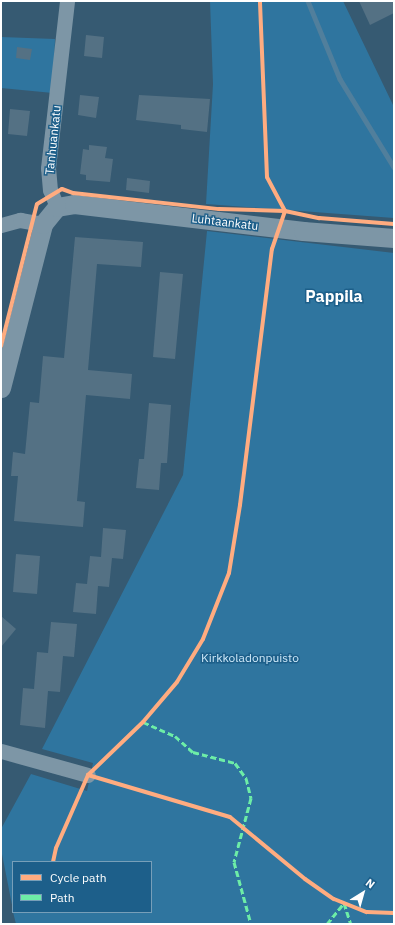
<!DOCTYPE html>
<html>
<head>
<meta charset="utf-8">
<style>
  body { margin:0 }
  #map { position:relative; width:395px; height:925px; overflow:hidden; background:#365a72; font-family:"IBM Plex Sans",sans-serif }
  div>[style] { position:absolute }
  .green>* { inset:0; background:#2f759f }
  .stream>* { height:4.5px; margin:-2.25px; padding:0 2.25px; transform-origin:2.25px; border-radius:2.25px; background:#517f9c }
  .building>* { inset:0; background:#547184 }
  .minor>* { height:15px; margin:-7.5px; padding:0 7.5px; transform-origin:7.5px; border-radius:7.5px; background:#7d96a6 }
  .tertiary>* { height:19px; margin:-9.5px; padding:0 9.5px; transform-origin:9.5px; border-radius:9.5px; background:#7d96a6 }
  .quiet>* { height:3px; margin-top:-1.5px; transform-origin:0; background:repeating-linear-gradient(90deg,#6deda7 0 6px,transparent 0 9px) }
  .cycleway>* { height:4px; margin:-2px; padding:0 2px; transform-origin:2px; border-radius:2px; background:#ffac80 }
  span { translate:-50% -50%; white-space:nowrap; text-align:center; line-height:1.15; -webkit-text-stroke:3px #1d5f8a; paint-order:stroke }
  .street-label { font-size:12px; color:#fff }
  .park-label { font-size:12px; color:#cee9f9 }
  .district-label { font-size:16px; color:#fff; font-weight:700 }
  .frame { position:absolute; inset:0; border:2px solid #fff; pointer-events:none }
  .legend { position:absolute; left:12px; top:861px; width:140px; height:52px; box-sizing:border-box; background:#1d5f8a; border:1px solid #779fb9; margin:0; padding:5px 7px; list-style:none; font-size:12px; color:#fff }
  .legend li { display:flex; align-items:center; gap:8px; height:20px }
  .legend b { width:20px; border:1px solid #779fb9 }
  .north { position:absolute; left:343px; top:873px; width:40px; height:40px; -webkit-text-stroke:3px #1d5f8a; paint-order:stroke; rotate:37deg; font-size:11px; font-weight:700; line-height:16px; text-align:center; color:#fff }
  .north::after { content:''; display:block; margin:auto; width:14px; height:18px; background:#fff; clip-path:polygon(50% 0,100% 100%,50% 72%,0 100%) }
</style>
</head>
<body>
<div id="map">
  <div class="green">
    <i style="clip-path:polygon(210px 1px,343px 1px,394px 107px,394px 218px,206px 204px,213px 84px)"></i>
    <i style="clip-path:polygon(1px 37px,55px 39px,53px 93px,1px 88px)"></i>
    <i style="clip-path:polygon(207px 231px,394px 253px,394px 924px,16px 924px,13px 912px,151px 912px,151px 862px,13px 862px,13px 910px,1px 849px,1px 829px,31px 774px,87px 791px,93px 763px,42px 749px,183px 475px)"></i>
  </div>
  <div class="stream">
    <i style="left:308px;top:1px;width:84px;rotate:67.7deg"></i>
    <i style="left:340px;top:79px;width:103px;rotate:58.5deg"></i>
  </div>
  <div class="building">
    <i style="clip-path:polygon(359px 1px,394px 1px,394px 13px,370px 25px)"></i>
    <i style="clip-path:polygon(86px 35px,104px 37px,102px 58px,84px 56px)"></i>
    <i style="clip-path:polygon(17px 47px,32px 49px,30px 60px,16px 58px)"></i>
    <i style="clip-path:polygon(80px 95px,99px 97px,96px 118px,78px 115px)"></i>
    <i style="clip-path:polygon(139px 95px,210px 99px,207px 132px,181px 129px,181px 125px,136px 120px)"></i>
    <i style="clip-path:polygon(10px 109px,30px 111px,27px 136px,8px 134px)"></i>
    <i style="clip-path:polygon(89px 145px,107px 147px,105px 158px,113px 159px,110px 182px,86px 180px,86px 175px,80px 174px,83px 149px,89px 150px)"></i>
    <i style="clip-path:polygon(127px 178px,150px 181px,149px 193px,126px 190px)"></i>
    <i style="clip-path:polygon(75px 237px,143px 242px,141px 267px,97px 264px,88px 370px,132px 374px,130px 399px,86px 395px,77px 501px,85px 502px,83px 527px,14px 521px,18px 476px,11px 476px,13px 452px,25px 454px,30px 402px,39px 403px,43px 356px,64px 358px)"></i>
    <i style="clip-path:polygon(160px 272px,183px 274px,175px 359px,153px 357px)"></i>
    <i style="clip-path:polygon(149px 403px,171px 405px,167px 463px,161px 463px,159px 490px,136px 488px,139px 459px,144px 459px)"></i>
    <i style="clip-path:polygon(103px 528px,126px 530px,123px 559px,112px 558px,109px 587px,98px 586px,96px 614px,73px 612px,76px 583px,87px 584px,90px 556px,101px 557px)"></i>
    <i style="clip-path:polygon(16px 554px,40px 556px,37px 594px,13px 592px)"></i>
    <i style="clip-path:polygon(1px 616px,16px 629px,1px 647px)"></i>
    <i style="clip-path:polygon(51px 622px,77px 624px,74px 657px,63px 656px,60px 692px,48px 691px,45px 728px,20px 725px,23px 688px,34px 689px,37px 652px,48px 653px)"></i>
  </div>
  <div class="minor">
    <i style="left:57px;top:207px;width:18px;rotate:-112deg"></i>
    <i style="left:50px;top:190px;width:22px;rotate:-95deg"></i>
    <i style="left:48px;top:168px;width:168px;rotate:-83.5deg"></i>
    <i style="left:1px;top:225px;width:20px;rotate:-15deg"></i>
    <i style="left:20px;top:220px;width:23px;rotate:10deg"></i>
    <i style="left:1px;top:751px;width:90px;rotate:15.4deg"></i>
  </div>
  <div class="tertiary">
    <i style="left:1px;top:388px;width:169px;rotate:-75.6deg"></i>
    <i style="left:43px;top:224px;width:22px;rotate:-51deg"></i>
    <i style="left:57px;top:207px;width:17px;rotate:-10deg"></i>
    <i style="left:74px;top:204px;width:231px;rotate:6.7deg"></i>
    <i style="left:303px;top:231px;width:91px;rotate:4.4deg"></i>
  </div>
  <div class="quiet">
    <i style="left:143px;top:722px;width:35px;rotate:24deg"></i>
    <i style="left:175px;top:736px;width:24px;rotate:42deg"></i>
    <i style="left:193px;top:752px;width:43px;rotate:14.7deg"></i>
    <i style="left:235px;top:763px;width:19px;rotate:54deg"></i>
    <i style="left:246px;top:778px;width:21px;rotate:76deg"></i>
    <i style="left:251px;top:798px;width:66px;rotate:104.9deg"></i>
    <i style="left:234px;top:862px;width:64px;rotate:74.7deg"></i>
    <i style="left:344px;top:903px;width:22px;rotate:72deg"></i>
    <i style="left:327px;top:924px;width:27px;rotate:-51deg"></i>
  </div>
  <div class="cycleway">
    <i style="left:1px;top:346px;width:146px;rotate:-75.8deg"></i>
    <i style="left:37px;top:204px;width:29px;rotate:-31deg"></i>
    <i style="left:62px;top:189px;width:12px;rotate:20deg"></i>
    <i style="left:73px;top:193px;width:147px;rotate:6.3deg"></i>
    <i style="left:219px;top:209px;width:66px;rotate:1.7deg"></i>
    <i style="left:285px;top:211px;width:35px;rotate:12deg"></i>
    <i style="left:319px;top:218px;width:75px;rotate:4.6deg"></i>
    <i style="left:88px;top:775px;width:148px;rotate:16.5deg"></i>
    <i style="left:230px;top:817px;width:97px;rotate:39.6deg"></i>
    <i style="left:305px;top:879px;width:35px;rotate:35deg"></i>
    <i style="left:334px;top:899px;width:35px;rotate:22deg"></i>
    <i style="left:367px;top:912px;width:27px;rotate:2deg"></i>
    <i style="left:53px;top:862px;width:14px;rotate:-78deg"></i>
    <i style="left:56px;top:848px;width:80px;rotate:-66.3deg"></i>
    <i style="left:88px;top:775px;width:76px;rotate:-43.9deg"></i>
    <i style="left:143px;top:722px;width:52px;rotate:-49.6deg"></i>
    <i style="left:177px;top:682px;width:50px;rotate:-58.8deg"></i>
    <i style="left:203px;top:639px;width:71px;rotate:-68.5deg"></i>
    <i style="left:229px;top:573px;width:69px;rotate:-80.8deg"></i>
    <i style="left:240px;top:505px;width:258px;rotate:-82.9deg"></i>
    <i style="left:272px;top:249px;width:40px;rotate:-71.1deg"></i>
    <i style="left:285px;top:211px;width:38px;rotate:-118deg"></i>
    <i style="left:267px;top:177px;width:176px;rotate:-92.3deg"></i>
  </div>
  <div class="street-label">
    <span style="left:53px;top:140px;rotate:-84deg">Tanhuankatu</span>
    <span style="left:225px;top:222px;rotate:7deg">Luhtaankatu</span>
  </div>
  <div class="park-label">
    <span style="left:250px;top:658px">Kirkkoladonpuisto</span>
  </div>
  <div class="district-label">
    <span style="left:334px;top:296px">Pappila</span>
  </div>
  <div class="frame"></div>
  <ul class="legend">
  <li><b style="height:5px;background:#ffac80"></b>Cycle path</li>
  <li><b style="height:5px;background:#6deda7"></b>Path</li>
  </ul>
  <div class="north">N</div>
</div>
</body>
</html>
